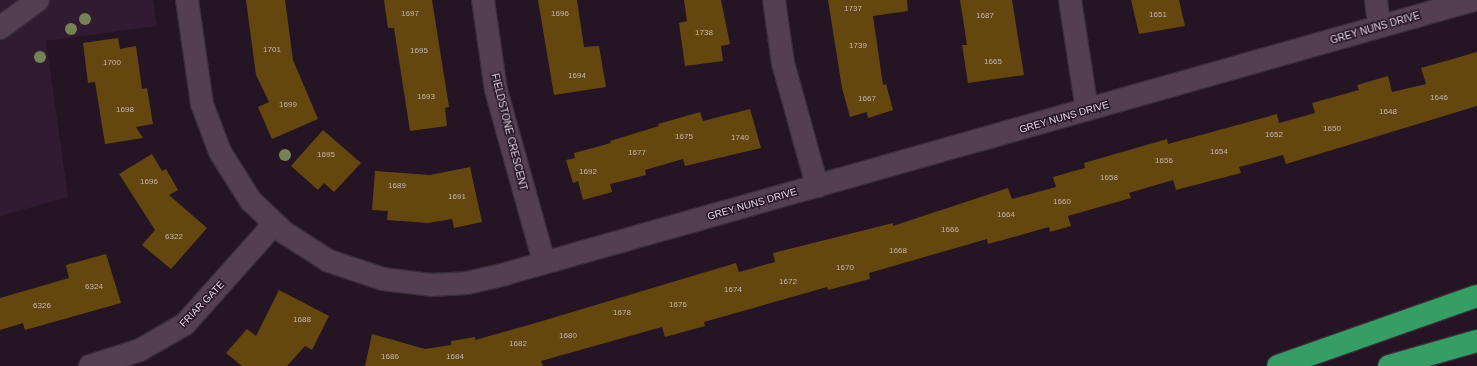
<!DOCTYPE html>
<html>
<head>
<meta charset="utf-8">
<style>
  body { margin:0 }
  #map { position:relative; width:1477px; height:366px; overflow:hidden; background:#251424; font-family:Helvetica,sans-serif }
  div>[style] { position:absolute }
  .built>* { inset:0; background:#311b30 }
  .building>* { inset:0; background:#64470f }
  .roads { filter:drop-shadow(1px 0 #382d38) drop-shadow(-1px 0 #382d38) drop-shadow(0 1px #382d38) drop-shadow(0 -1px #382d38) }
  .minor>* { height:22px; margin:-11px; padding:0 11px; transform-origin:11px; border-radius:11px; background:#533f51 }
  .highway>* { height:22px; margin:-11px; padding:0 11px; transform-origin:11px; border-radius:11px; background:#369d65 }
  .trees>* { width:12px; height:12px; margin:-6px; border-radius:50%; background:#748256 }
  span { translate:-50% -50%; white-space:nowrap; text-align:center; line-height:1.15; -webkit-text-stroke:3px #251424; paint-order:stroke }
  .number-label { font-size:8px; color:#c6b5b0 }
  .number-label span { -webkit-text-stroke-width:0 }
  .street-label { font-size:10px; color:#e6dae5 }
</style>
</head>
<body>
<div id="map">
  <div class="built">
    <i style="clip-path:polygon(0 0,153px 0,157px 26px,46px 41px,68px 197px,0 216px)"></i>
  </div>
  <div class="building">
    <i style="clip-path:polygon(246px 0,285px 0,293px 60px,318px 119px,272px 139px,258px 107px,269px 102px,256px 75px)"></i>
    <i style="clip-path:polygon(384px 0,432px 0,449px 107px,445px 108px,447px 126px,410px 131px,394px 28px,388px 28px)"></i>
    <i style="clip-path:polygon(538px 0,577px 0,584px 47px,599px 46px,606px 87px,554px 95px)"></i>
    <i style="clip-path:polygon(684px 0,721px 0,730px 44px,721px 46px,723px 61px,685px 66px,679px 23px,687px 21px)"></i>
    <i style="clip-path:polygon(828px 0,907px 0,908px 11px,873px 16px,883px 85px,886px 84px,893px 110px,868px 118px,867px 112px,850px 117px,842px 88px)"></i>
    <i style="clip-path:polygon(960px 0,1012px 0,1024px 75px,968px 83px,962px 45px,967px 45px)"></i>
    <i style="clip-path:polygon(1131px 0,1179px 0,1185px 26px,1139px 34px)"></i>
    <i style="clip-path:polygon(118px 38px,120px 49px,136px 46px,142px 89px,147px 88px,153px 124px,136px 127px,143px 138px,105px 144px,95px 82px,88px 83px,83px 43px)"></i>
    <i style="clip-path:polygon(1477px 52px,1477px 106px,1286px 164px,1283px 155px,1239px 167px,1241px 173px,1176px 190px,1173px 180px,1129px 193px,1131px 198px,1068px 216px,1071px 226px,1050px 232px,1049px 227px,988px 244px,987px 239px,869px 273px,870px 279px,828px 290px,827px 287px,704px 322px,705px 326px,665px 337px,662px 327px,541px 361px,543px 366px,365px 366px,372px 334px,425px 349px,451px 345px,451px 341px,475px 337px,475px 340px,539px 322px,736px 263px,739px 272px,775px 262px,773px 253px,893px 223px,893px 226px,1008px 188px,1012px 199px,1056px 187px,1053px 177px,1085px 168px,1084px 163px,1167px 139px,1168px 144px,1277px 114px,1279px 123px,1315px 113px,1312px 103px,1359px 90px,1357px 85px,1388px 76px,1392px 92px,1426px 84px,1421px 68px)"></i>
    <i style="clip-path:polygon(750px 109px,761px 148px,685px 166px,683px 159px,645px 170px,646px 175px,610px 184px,612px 192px,583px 200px,578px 181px,573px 183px,566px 160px,575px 158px,574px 153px,611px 143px,610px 141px,659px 126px,658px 124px,700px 112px,703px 121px)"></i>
    <i style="clip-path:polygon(323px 130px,361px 163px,334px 192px,324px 183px,318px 190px,291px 166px)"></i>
    <i style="clip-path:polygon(152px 154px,162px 171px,166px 169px,178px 190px,169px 195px,207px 228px,171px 269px,142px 245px,155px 230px,119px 174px)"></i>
    <i style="clip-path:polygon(470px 167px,482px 222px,454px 228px,452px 219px,428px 223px,387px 220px,388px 211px,372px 210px,375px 171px,430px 175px)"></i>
    <i style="clip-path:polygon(106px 254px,121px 303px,25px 330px,23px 323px,0 330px,0 298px,69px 278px,66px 265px)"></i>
    <i style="clip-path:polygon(279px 290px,329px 316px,312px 350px,305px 346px,287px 366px,242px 366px,226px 353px,247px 329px,256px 336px)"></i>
  </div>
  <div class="roads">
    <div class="minor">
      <i style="left:187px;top:0;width:105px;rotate:81.8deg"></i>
      <i style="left:202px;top:104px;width:51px;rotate:69.4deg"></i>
      <i style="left:220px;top:152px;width:58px;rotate:57.7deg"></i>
      <i style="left:251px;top:201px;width:47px;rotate:43.3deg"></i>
      <i style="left:285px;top:233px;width:52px;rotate:32.5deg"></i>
      <i style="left:329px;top:261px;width:57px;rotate:18.4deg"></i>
      <i style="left:383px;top:279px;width:48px;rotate:7.1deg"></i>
      <i style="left:431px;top:285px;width:36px;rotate:-3deg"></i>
      <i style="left:467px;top:283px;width:39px;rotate:-13deg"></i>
      <i style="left:505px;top:274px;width:1007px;rotate:-15.79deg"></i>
      <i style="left:483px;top:0;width:91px;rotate:81.8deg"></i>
      <i style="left:496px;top:90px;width:179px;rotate:74.4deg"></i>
      <i style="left:774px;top:0;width:64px;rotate:81.9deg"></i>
      <i style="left:783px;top:63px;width:128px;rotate:74.5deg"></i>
      <i style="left:1070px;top:0;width:111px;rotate:81.2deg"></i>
      <i style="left:1376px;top:0;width:26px;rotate:83deg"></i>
      <i style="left:0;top:28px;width:47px;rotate:-36.4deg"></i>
      <i style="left:90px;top:366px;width:52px;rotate:-17.7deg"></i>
      <i style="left:140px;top:350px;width:52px;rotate:-30deg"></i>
      <i style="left:185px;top:324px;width:134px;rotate:-48.3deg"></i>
    </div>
    <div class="highway">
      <i style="left:1278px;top:366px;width:211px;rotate:-19.4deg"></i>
      <i style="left:1389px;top:366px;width:91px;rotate:-15.9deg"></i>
    </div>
  </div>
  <div class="trees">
    <i style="left:85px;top:19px"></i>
    <i style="left:71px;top:29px"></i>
    <i style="left:40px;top:57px"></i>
    <i style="left:285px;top:155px"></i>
  </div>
  <div class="number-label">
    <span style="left:853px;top:9px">1737</span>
    <span style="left:410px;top:14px">1697</span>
    <span style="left:560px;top:14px">1696</span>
    <span style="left:1158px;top:15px">1651</span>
    <span style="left:985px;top:16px">1687</span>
    <span style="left:704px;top:33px">1738</span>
    <span style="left:858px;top:46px">1739</span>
    <span style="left:272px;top:50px">1701</span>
    <span style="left:419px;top:51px">1695</span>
    <span style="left:993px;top:62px">1665</span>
    <span style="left:112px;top:63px">1700</span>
    <span style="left:577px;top:76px">1694</span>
    <span style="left:426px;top:97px">1693</span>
    <span style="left:1439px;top:98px">1646</span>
    <span style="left:867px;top:99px">1667</span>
    <span style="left:288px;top:105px">1699</span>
    <span style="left:125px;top:110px">1698</span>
    <span style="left:1388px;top:112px">1648</span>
    <span style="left:1332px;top:129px">1650</span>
    <span style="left:1274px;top:135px">1652</span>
    <span style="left:684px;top:137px">1675</span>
    <span style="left:740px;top:138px">1740</span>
    <span style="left:1219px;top:152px">1654</span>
    <span style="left:637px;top:153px">1677</span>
    <span style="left:326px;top:155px">1695</span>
    <span style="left:1164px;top:161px">1656</span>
    <span style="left:588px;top:172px">1692</span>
    <span style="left:1109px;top:178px">1658</span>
    <span style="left:149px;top:182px">1696</span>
    <span style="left:397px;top:186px">1689</span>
    <span style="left:457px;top:197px">1691</span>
    <span style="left:1062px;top:202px">1660</span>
    <span style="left:1006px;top:215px">1664</span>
    <span style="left:950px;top:230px">1666</span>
    <span style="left:174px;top:237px">6322</span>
    <span style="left:898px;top:251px">1668</span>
    <span style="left:845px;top:268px">1670</span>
    <span style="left:788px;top:282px">1672</span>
    <span style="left:94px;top:287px">6324</span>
    <span style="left:733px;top:290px">1674</span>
    <span style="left:678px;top:305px">1676</span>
    <span style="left:42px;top:306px">6326</span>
    <span style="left:622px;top:313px">1678</span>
    <span style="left:302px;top:320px">1688</span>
    <span style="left:568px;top:336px">1680</span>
    <span style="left:518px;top:344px">1682</span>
    <span style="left:390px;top:357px">1686</span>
    <span style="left:455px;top:357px">1684</span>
  </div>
  <div class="street-label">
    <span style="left:1375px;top:28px;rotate:-16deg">GREY NUNS DRIVE</span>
    <span style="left:1064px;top:117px;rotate:-16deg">GREY NUNS DRIVE</span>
    <span style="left:509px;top:132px;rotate:76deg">FIELDSTONE CRESCENT</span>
    <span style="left:752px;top:204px;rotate:-16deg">GREY NUNS DRIVE</span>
    <span style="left:202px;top:304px;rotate:-46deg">FRIAR GATE</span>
  </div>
</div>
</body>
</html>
